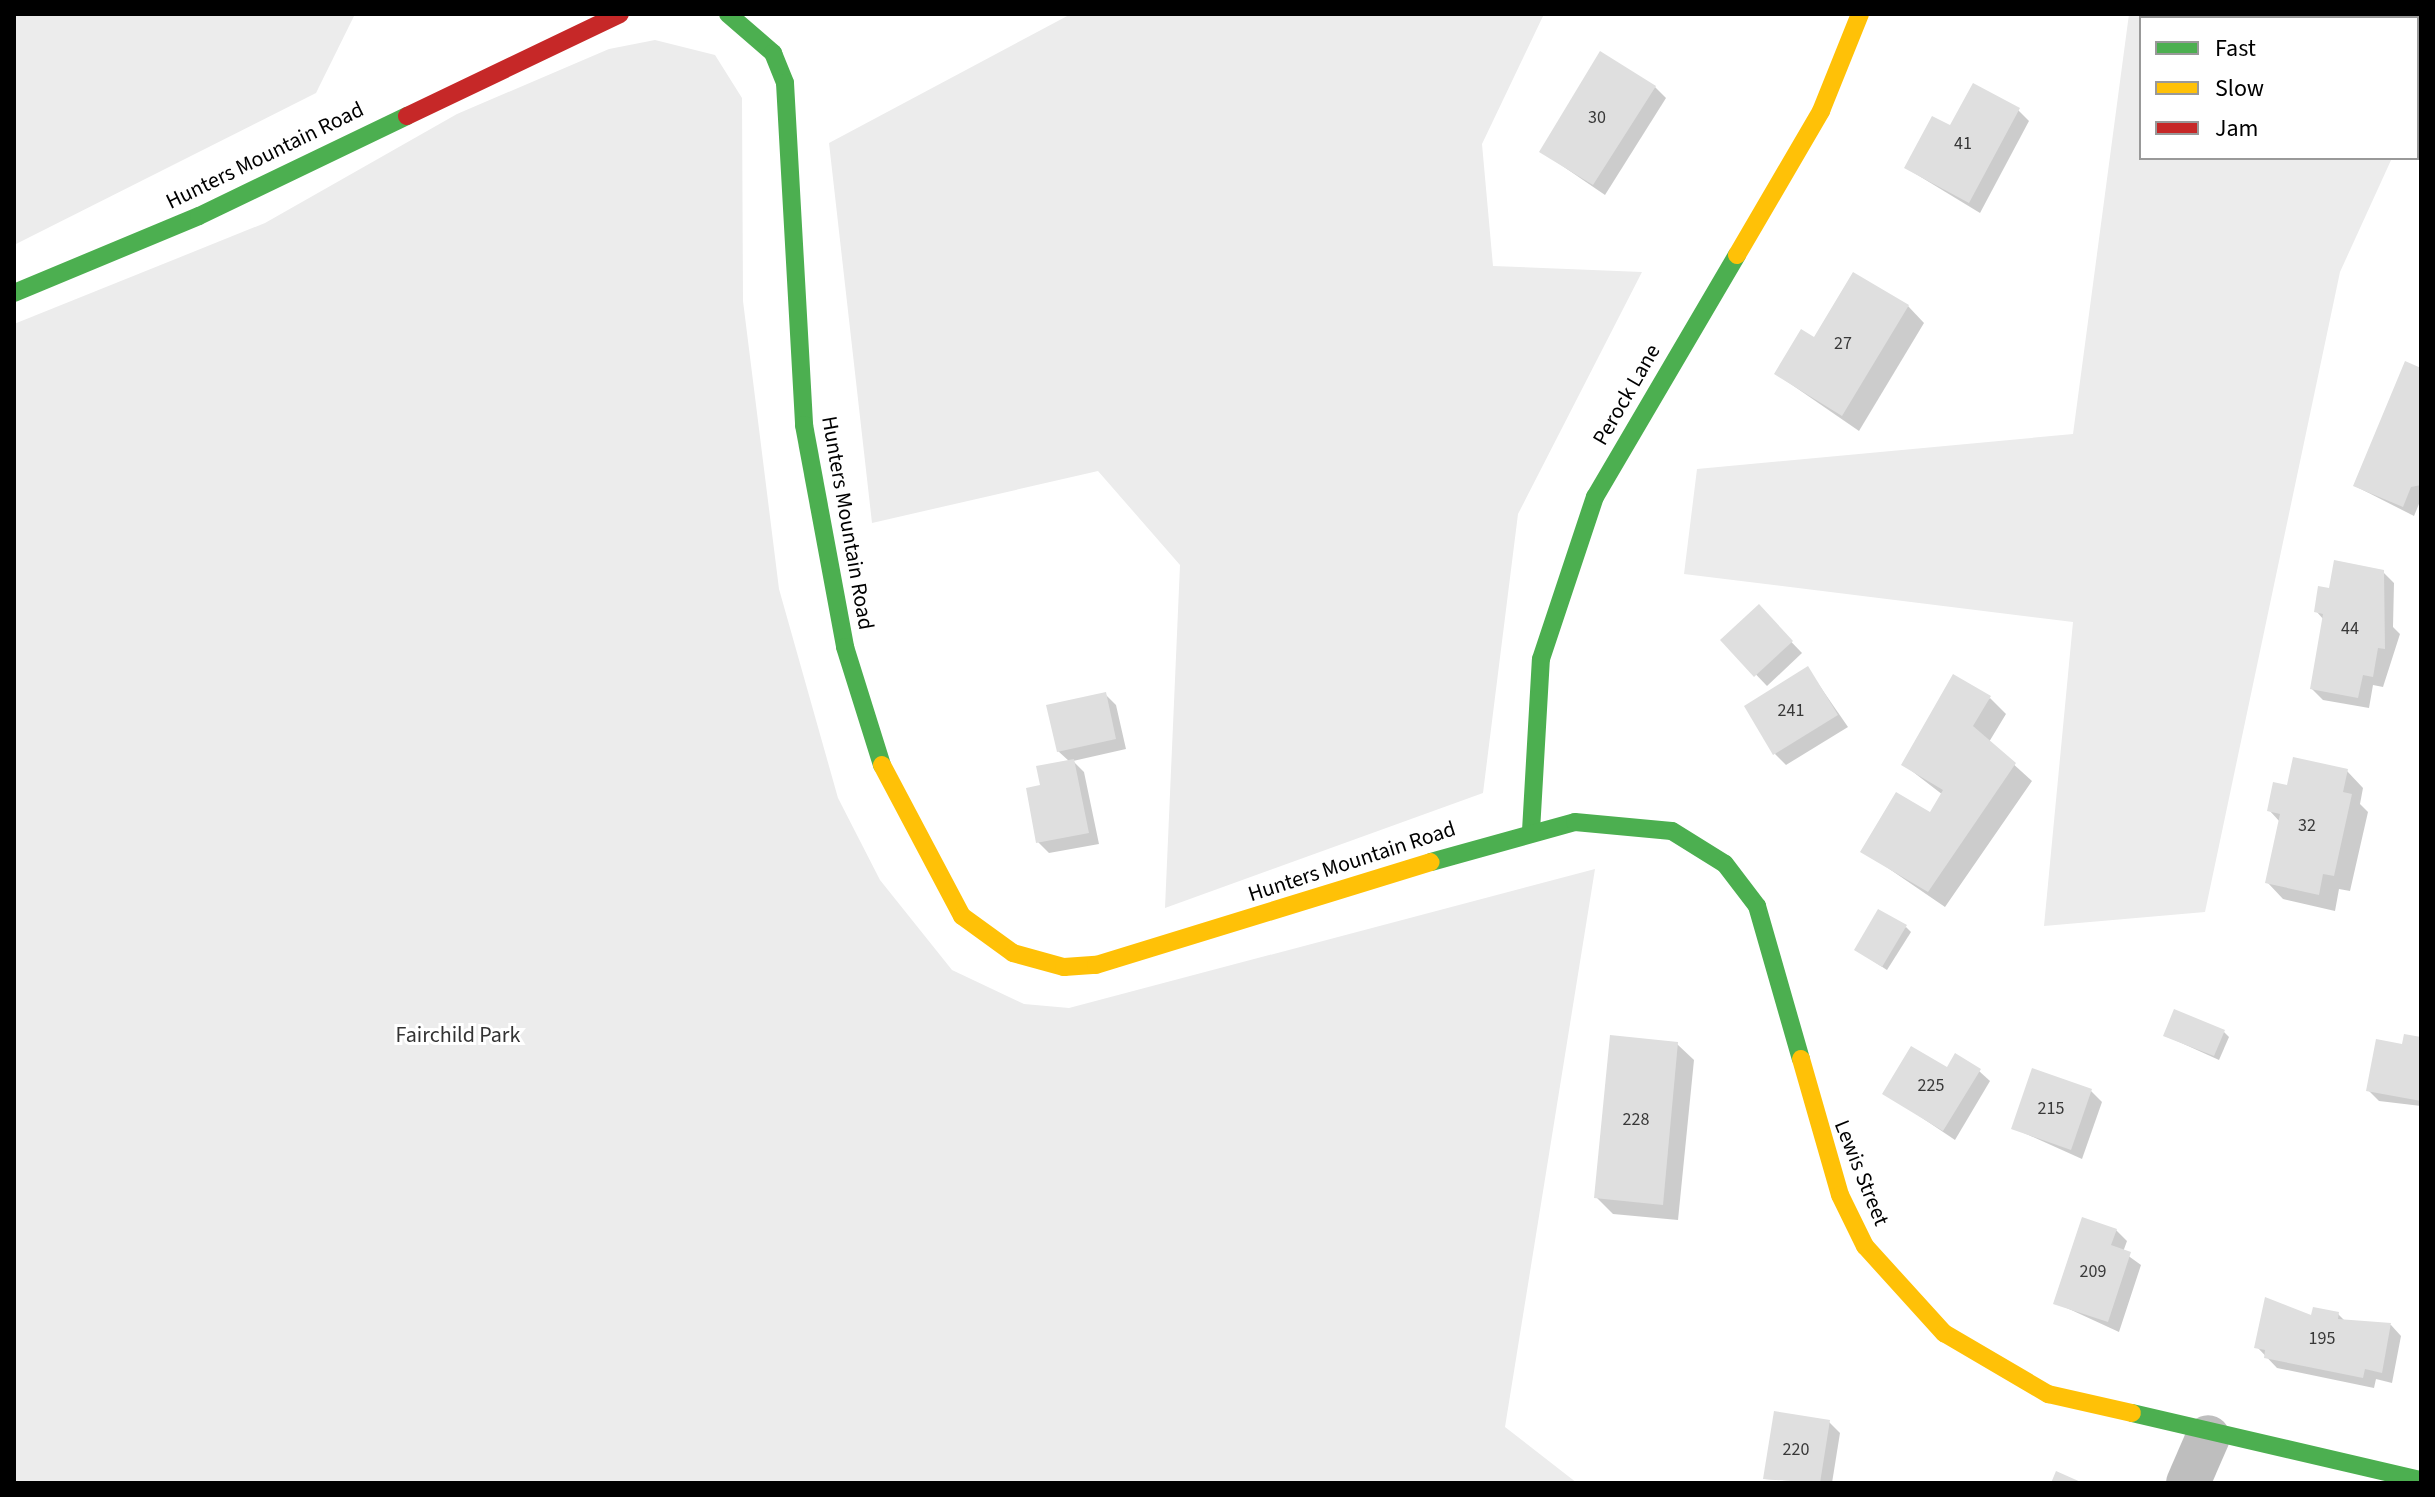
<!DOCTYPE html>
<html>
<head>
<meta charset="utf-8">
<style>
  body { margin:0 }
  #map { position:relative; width:2435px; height:1497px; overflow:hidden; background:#fff; font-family:"Source Sans 3",sans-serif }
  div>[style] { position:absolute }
  .green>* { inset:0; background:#ececec }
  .shadow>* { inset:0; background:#0003 }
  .building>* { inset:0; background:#dfdfdf }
  .street>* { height:44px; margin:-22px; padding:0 22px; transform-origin:22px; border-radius:22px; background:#bebebe }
  .fast>* { height:18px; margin:-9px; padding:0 9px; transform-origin:9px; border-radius:9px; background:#4caf50 }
  .slow>* { height:18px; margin:-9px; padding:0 9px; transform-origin:9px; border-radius:9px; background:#ffc107 }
  .jam>* { height:18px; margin:-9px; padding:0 9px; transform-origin:9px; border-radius:9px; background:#c62828 }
  span { translate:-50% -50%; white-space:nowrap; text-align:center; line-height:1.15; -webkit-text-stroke:6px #fff; paint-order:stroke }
  .number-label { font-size:18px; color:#383838 }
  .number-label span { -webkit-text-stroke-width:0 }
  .street-label { font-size:22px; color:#000 }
  .park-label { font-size:22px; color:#333 }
  .frame { position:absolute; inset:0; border:16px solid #000; pointer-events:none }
  .legend { position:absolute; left:2139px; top:16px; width:280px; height:144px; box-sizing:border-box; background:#fff; border:2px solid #999; margin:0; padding:10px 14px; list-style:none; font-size:24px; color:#000 }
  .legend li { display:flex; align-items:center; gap:16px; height:40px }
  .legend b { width:40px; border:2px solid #999 }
</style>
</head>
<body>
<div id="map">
  <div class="green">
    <i style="clip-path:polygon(14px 14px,355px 14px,316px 93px,14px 245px)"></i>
    <i style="clip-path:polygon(1071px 14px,1544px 14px,1482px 144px,1493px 266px,1642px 272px,1518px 514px,1483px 793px,1165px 908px,1180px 565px,1098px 471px,872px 523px,829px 143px)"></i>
    <i style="clip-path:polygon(2129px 14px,2421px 14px,2421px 94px,2417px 103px,2417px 18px,2141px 18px,2141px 158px,2392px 158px,2340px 272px,2205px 912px,2044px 926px,2073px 622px,1684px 574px,1697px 469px,2073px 434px)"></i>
    <i style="clip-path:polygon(655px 40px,715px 55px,742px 98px,743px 301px,779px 589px,838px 798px,880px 880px,952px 970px,1024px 1004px,1069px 1008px,1595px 869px,1505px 1427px,1577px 1483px,14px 1483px,14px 324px,265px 223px,457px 114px,609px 49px)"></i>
  </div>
  <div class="shadow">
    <i style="clip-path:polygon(1655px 87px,1666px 98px,1605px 195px,1542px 152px)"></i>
    <i style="clip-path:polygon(2018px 110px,2029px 121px,1980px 213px,1906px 168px,1950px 128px)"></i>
    <i style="clip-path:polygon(1908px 306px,1924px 323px,1859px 431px,1776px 374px,1815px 340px)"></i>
    <i style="clip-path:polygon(2421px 370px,2421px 499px,2414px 516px,2355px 486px)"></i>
    <i style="clip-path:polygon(2383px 572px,2394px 583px,2393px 627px,2400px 634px,2383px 687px,2373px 685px,2369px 708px,2323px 700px,2312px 689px,2324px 620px,2316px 611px,2331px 591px)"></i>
    <i style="clip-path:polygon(1758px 607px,1802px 653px,1767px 686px,1723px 640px)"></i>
    <i style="clip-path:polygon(1808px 669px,1848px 727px,1786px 765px,1775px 754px)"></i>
    <i style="clip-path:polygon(1105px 694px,1116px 705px,1126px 749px,1073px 761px,1084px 772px,1099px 844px,1049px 853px,1038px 842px,1042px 786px,1070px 762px,1058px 751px)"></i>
    <i style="clip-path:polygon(1990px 698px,2006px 714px,1989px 742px,2032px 781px,1945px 907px,1863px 851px,1931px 815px,1943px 795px,1904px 765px)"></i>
    <i style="clip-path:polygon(2347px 771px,2363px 788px,2360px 804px,2368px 812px,2350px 891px,2339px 889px,2335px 911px,2283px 899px,2267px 882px,2280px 822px,2269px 810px,2288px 787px)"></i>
    <i style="clip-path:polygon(1906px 927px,1911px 932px,1887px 970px,1856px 950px)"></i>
    <i style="clip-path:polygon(2224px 1032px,2229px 1037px,2219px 1060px,2166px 1036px)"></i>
    <i style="clip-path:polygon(2421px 1040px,2421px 1106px,2379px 1101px,2368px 1090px,2404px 1047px)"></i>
    <i style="clip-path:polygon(1677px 1044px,1694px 1060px,1678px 1220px,1613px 1214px,1596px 1197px)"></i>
    <i style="clip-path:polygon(1947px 1070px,1979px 1071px,1990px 1081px,1955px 1140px,1885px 1093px)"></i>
    <i style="clip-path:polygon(2091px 1091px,2102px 1102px,2082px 1159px,2013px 1128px)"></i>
    <i style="clip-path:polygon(2116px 1230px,2127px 1241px,2123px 1252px,2141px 1265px,2119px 1332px,2056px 1303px)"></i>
    <i style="clip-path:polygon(2338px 1314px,2346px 1322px,2391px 1325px,2401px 1336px,2392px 1383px,2376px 1379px,2374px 1388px,2277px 1368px,2257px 1347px,2313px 1317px)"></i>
    <i style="clip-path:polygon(1829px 1422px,1840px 1433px,1832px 1483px,1765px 1479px)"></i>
  </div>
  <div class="building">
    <i style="clip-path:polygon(1600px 51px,1656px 86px,1593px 185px,1539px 152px)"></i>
    <i style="clip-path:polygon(1973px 83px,2020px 108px,1969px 203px,1904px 168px,1932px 116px,1950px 125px)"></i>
    <i style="clip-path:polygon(1853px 272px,1909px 305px,1842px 416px,1774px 374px,1801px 329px,1814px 337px)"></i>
    <i style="clip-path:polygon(2405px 361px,2421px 368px,2421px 485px,2411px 487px,2403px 507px,2353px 486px)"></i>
    <i style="clip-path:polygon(2334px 560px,2384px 570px,2385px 649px,2378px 648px,2373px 677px,2363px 675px,2358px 698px,2310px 689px,2323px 614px,2314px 612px,2318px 586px,2329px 588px)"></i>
    <i style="clip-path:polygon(1759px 604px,1793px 641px,1754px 677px,1720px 640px)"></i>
    <i style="clip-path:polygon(1808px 666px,1838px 715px,1773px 755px,1744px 706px)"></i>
    <i style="clip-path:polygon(1953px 674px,1991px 696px,1973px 726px,2016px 763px,1928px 892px,1860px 852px,1896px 792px,1930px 812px,1943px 790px,1901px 765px)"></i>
    <i style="clip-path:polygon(1106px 692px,1116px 739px,1057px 752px,1046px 705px)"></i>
    <i style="clip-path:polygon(2293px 757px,2348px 769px,2343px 792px,2352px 794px,2334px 876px,2323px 874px,2319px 895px,2265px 883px,2280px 814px,2267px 811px,2273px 782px,2287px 785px)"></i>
    <i style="clip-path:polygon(1074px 759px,1089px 833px,1036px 843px,1026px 788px,1040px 785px,1036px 766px)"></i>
    <i style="clip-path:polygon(1878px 909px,1907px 925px,1882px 967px,1854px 950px)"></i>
    <i style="clip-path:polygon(2174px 1009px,2225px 1030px,2214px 1056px,2163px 1036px)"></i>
    <i style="clip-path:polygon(2404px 1034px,2421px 1037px,2421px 1101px,2366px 1091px,2376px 1039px,2402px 1044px)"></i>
    <i style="clip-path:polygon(1610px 1035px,1678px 1042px,1663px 1205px,1594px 1198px)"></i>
    <i style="clip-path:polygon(1911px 1046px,1947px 1067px,1955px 1053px,1981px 1069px,1943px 1131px,1882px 1094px)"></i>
    <i style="clip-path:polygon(2032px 1068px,2092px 1089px,2071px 1150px,2011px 1129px)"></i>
    <i style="clip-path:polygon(2082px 1217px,2117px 1229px,2111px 1245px,2131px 1252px,2108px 1322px,2053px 1304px)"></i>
    <i style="clip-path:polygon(2265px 1297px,2311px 1315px,2313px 1307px,2339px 1312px,2338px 1319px,2391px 1323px,2382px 1373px,2365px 1369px,2363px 1378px,2264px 1358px,2265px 1350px,2254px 1348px)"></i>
    <i style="clip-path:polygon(1774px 1411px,1830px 1420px,1820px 1483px,1763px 1479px)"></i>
    <i style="clip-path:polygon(2056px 1471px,2083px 1483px,2051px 1483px)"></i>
  </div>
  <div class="street">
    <i style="left:2188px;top:1483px;width:50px;rotate:-66.5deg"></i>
  </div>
  <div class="fast">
    <i style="left:728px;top:14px;width:60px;rotate:40.9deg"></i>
    <i style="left:773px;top:53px;width:32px;rotate:68deg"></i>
    <i style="left:785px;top:83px;width:343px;rotate:86.8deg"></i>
    <i style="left:804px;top:425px;width:226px;rotate:79.5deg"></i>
    <i style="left:845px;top:647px;width:124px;rotate:72.6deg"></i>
    <i style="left:14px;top:293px;width:200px;rotate:-22.6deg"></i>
    <i style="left:199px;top:216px;width:231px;rotate:-25.7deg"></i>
    <i style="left:1531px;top:831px;width:172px;rotate:-86.7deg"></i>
    <i style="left:1541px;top:659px;width:171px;rotate:-71.6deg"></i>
    <i style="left:1595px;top:497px;width:281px;rotate:-59.6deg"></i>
    <i style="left:1431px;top:862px;width:149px;rotate:-15.5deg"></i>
    <i style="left:1575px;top:822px;width:97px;rotate:5.3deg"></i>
    <i style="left:1672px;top:831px;width:62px;rotate:31.9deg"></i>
    <i style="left:1725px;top:864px;width:53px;rotate:52.7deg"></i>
    <i style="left:1757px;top:906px;width:159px;rotate:74deg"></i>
    <i style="left:2132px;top:1413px;width:297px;rotate:13.1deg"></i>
  </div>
  <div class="slow">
    <i style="left:1737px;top:255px;width:167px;rotate:-59.7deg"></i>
    <i style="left:1821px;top:111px;width:105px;rotate:-68.1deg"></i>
    <i style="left:882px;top:765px;width:171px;rotate:62.1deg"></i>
    <i style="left:962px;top:916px;width:63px;rotate:36deg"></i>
    <i style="left:1013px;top:953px;width:53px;rotate:15.4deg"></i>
    <i style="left:1064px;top:967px;width:32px;rotate:-4deg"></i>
    <i style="left:1096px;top:965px;width:350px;rotate:-17.1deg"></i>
    <i style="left:1801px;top:1059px;width:141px;rotate:74deg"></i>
    <i style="left:1840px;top:1195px;width:57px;rotate:63.9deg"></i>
    <i style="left:1865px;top:1246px;width:118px;rotate:47.8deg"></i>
    <i style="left:1944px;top:1333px;width:121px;rotate:30.4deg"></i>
    <i style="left:2048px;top:1394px;width:86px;rotate:12.7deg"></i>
  </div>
  <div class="jam">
    <i style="left:407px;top:116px;width:236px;rotate:-25.6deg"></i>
  </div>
  <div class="number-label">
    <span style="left:1597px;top:118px">30</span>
    <span style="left:1963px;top:144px">41</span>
    <span style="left:1843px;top:344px">27</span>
    <span style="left:2350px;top:629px">44</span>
    <span style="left:1791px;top:711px">241</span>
    <span style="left:2307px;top:826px">32</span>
    <span style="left:1931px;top:1086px">225</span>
    <span style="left:2051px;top:1109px">215</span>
    <span style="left:1636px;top:1120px">228</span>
    <span style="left:2093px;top:1272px">209</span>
    <span style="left:2322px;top:1339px">195</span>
    <span style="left:1796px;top:1450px">220</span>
  </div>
  <div class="street-label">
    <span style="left:265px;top:156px;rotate:-26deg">Hunters Mountain Road</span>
    <span style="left:1627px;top:395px;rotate:-60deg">Perock Lane</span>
    <span style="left:847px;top:523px;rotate:80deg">Hunters Mountain Road</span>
    <span style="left:1352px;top:862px;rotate:-18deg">Hunters Mountain Road</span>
    <span style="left:1861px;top:1173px;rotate:68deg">Lewis Street</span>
  </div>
  <div class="park-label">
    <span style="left:458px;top:1036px">Fairchild Park</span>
  </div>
  <div class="frame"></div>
  <ul class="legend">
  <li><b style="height:10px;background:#4caf50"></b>Fast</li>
  <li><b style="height:10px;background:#ffc107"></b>Slow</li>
  <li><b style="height:10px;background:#c62828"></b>Jam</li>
  </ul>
</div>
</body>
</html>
